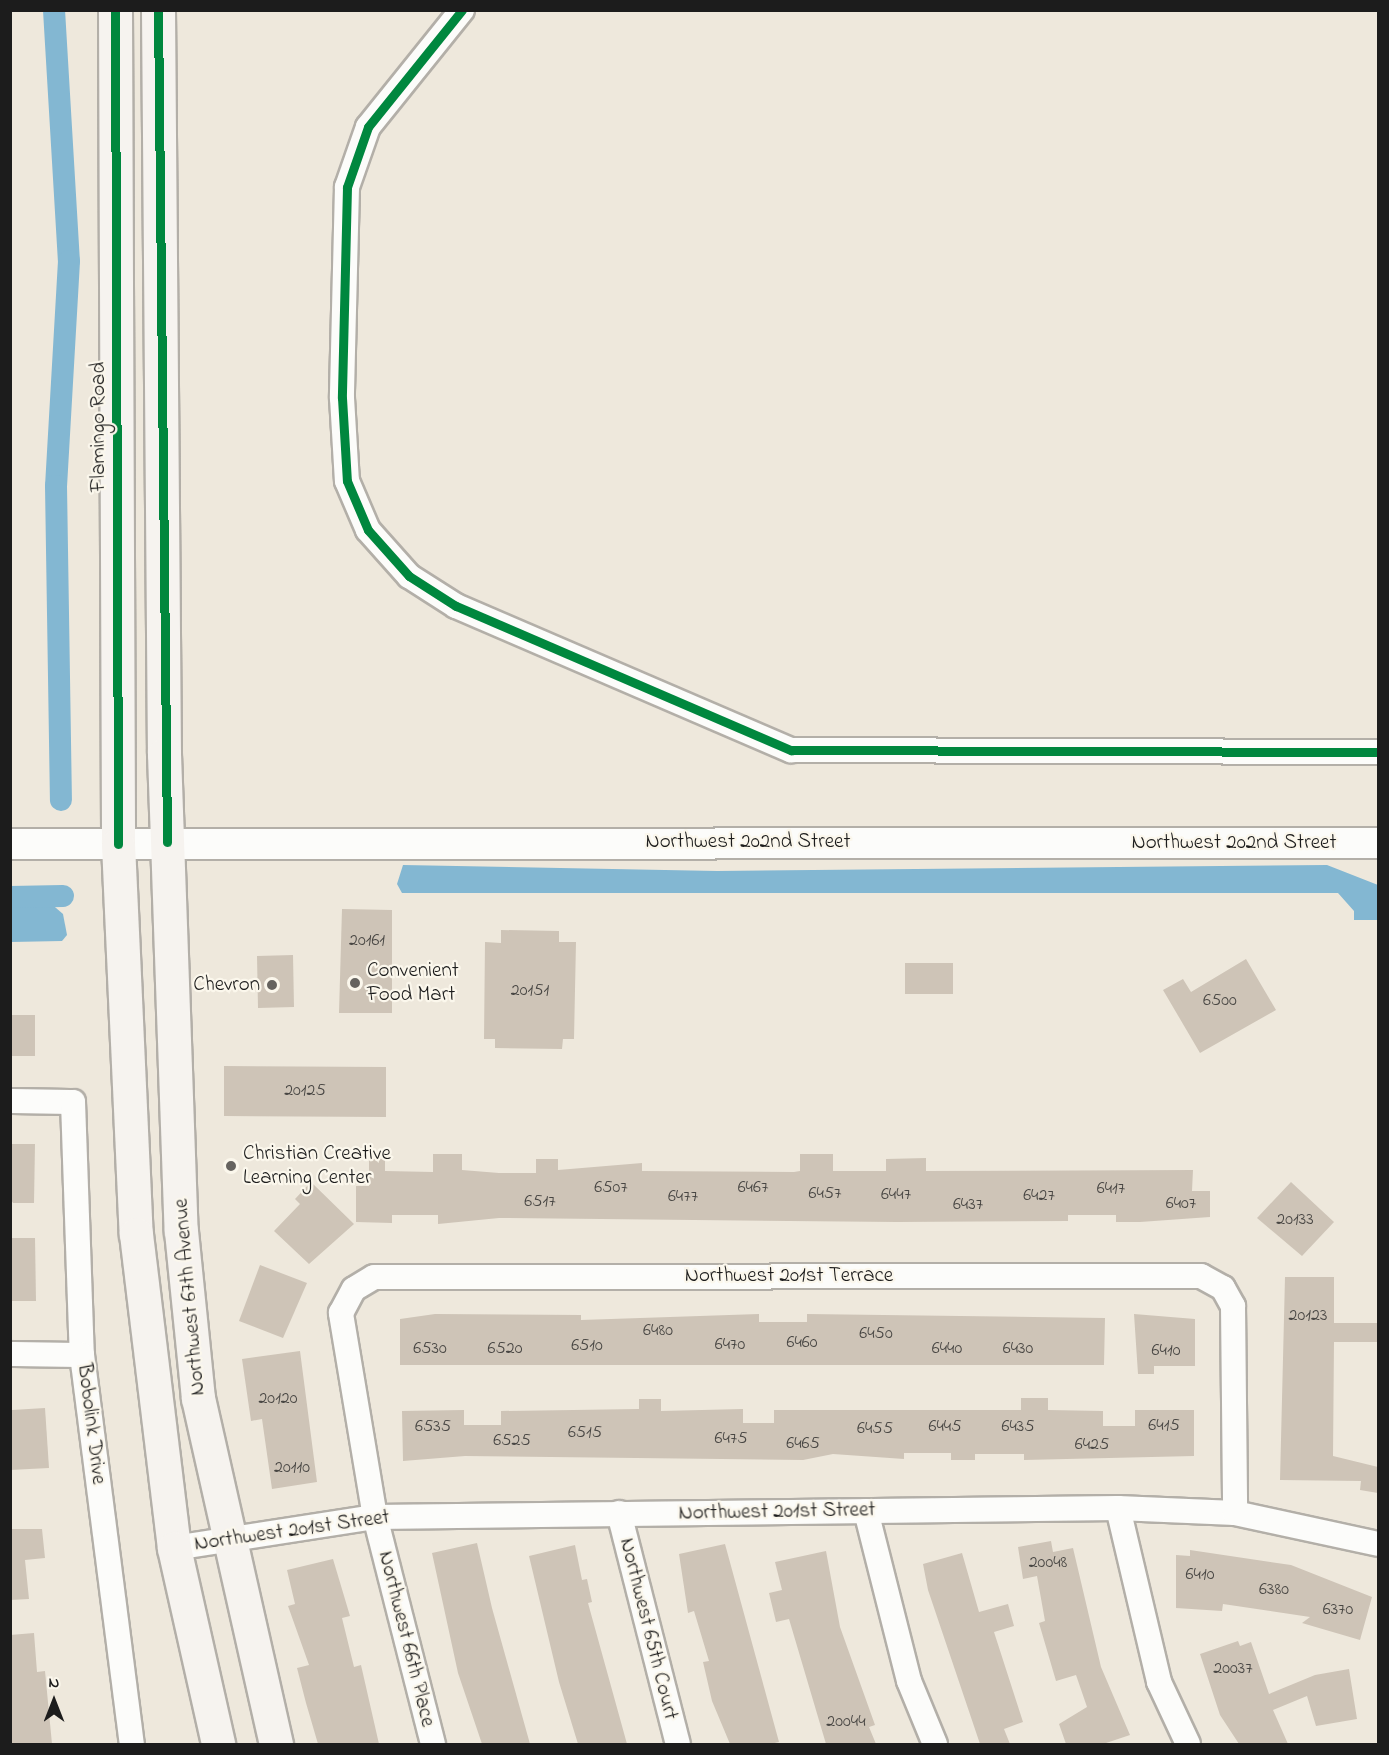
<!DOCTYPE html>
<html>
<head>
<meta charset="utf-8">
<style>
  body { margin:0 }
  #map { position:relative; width:1389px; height:1755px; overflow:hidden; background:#eee8dc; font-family:"Indie Flower",sans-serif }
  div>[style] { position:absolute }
  .water>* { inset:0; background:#83b7d2 }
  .canal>* { height:22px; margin:-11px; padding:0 11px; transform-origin:11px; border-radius:11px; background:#83b7d2 }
  .building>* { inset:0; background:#cec4b7 }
  .roads { filter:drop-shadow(2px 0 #b3afa8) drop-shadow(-2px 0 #b3afa8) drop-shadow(0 2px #b3afa8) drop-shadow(0 -2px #b3afa8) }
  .minor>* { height:24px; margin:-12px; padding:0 12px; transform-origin:12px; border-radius:12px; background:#fcfcfa }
  .tertiary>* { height:30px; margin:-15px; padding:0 15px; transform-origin:15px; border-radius:15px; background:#fcfcfa }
  .secondary>* { height:33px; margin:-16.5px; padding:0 16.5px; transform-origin:16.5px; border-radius:16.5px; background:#f6f3ef }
  .cycleway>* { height:9px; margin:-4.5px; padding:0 4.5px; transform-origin:4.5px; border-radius:4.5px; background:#00873e }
  .dots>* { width:16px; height:16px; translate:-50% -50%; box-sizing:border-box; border:3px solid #fbf7ec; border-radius:50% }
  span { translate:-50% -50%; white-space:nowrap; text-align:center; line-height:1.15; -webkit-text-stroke:4.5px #fbf7ec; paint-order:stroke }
  .number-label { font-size:18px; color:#484643 }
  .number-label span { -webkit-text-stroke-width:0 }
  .street-label { font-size:21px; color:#1c1c1c }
  .poi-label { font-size:21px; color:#1c1c1c }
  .left { translate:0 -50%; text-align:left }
  .right { translate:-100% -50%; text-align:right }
  .frame { position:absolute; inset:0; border:12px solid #1c1c1c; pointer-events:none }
  .north { position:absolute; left:24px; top:1671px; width:60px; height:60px; -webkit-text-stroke:4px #fbf7ec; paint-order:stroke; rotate:0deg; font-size:16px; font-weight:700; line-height:24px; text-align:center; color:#1c1c1c }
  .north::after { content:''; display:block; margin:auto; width:21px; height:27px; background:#1c1c1c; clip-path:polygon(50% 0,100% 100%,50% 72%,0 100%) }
</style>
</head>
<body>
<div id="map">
  <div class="water">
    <i style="clip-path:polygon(403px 865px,717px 871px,1327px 865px,1378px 885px,1378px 920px,1354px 920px,1354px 911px,1338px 893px,402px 893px,397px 884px)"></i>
    <i style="clip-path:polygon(11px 891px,41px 895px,63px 914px,67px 935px,62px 941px,11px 942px)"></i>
  </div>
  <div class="canal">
    <i style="left:54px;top:10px;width:251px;rotate:86.6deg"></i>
    <i style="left:69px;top:261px;width:225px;rotate:93.3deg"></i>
    <i style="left:56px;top:486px;width:314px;rotate:89.1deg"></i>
    <i style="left:10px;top:897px;width:53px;rotate:-1.1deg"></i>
  </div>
  <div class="building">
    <i style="clip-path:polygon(342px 909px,392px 910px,392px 1013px,339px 1013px)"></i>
    <i style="clip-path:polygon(501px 930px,559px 931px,559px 942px,576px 942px,574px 1039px,563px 1039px,562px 1049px,495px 1048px,495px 1039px,484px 1039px,485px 942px,501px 943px)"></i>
    <i style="clip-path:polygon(293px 955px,294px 1007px,258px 1008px,257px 956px)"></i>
    <i style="clip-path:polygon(1246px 959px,1276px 1010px,1200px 1053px,1163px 990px,1183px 979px,1191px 992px)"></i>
    <i style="clip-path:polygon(905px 963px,953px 963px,953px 994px,905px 994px)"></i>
    <i style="clip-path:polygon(10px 1015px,35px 1015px,35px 1056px,10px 1056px)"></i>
    <i style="clip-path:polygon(224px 1066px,386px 1067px,386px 1117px,224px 1116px)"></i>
    <i style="clip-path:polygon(10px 1144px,35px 1144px,34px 1203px,13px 1203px,10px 1198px)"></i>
    <i style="clip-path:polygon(433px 1154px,462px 1154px,462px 1170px,499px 1173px,536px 1173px,536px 1159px,558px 1159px,558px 1170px,642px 1163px,642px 1171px,794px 1172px,800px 1171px,800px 1154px,833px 1154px,833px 1171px,886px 1171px,886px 1159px,926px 1158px,926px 1171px,1193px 1170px,1192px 1191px,1210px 1191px,1210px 1217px,1140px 1222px,1116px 1222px,1116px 1215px,1068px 1215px,1068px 1221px,897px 1222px,499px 1218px,438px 1224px,438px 1215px,392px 1215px,392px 1223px,356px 1222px,356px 1186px,369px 1186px,369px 1159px,385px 1159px,385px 1171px,433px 1172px)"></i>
    <i style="clip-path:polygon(311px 1182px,354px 1224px,309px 1264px,274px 1231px,300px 1204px,295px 1199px)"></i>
    <i style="clip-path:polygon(1291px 1182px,1334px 1222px,1302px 1256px,1257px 1218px)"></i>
    <i style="clip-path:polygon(11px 1238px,35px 1238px,36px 1301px,10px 1301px)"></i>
    <i style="clip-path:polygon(260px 1265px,307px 1283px,283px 1338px,239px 1321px)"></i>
    <i style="clip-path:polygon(1285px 1277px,1334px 1277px,1334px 1323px,1378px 1323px,1378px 1342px,1334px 1342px,1333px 1456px,1378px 1467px,1378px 1493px,1360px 1490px,1361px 1481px,1280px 1480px)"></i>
    <i style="clip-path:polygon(435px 1314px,581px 1315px,581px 1320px,759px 1314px,759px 1322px,807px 1322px,807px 1314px,1105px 1318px,1104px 1365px,400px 1365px,400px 1319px)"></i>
    <i style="clip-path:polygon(1134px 1314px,1195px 1319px,1195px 1366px,1154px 1366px,1154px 1374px,1138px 1374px)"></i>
    <i style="clip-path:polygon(300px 1351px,317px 1482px,272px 1489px,262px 1419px,251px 1421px,242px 1359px)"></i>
    <i style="clip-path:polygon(1021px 1398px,1048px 1398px,1048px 1410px,1103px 1411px,1103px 1426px,1135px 1426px,1135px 1410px,1194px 1410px,1194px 1456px,1024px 1460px,1024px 1454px,975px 1454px,975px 1460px,951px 1460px,951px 1453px,904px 1453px,904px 1459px,833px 1454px,803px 1460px,465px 1456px,403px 1461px,402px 1411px,464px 1410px,464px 1425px,501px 1425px,501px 1411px,639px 1409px,639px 1399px,661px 1399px,661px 1411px,743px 1409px,743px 1423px,774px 1423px,774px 1410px,1021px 1410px)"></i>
    <i style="clip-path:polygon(45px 1408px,49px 1468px,10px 1470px,12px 1410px)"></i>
    <i style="clip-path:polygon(10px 1529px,42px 1529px,45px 1558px,25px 1560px,29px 1599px,10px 1600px)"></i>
    <i style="clip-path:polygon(1051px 1541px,1053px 1552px,1073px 1548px,1101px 1667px,1130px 1735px,1103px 1744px,1066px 1744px,1059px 1724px,1087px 1707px,1076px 1675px,1056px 1681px,1039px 1623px,1045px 1621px,1037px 1576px,1023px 1579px,1018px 1547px)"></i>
    <i style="clip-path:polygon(477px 1543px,492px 1608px,530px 1744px,482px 1744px,458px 1673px,432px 1553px)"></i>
    <i style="clip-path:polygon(725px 1544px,779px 1742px,770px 1744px,730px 1744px,712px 1701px,703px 1662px,709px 1661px,694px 1611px,688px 1613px,679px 1554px)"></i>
    <i style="clip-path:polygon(575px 1545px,582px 1580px,587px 1579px,592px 1602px,588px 1603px,627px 1744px,578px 1744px,559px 1682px,529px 1556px)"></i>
    <i style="clip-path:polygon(1190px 1550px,1291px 1565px,1372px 1597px,1360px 1640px,1302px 1623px,1310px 1617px,1223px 1604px,1222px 1611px,1176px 1608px,1176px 1555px,1190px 1556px)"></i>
    <i style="clip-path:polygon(826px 1551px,840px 1627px,875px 1725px,869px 1727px,876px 1744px,826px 1744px,789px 1619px,776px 1622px,769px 1593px,782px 1590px,775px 1562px)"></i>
    <i style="clip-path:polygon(962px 1553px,979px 1612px,1008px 1604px,1014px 1626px,994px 1632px,1023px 1722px,1004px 1729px,1010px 1744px,980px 1744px,928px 1590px,923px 1564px)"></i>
    <i style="clip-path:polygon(333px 1559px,350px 1616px,342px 1618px,354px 1667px,361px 1665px,379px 1744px,318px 1744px,306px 1703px,297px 1668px,309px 1665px,288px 1606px,295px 1604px,287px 1570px)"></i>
    <i style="clip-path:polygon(34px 1633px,37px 1672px,45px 1671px,52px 1744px,10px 1744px,10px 1635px)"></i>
    <i style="clip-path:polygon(1238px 1641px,1240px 1646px,1251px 1642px,1269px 1694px,1315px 1675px,1349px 1669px,1357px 1719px,1316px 1726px,1307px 1696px,1273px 1710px,1288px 1744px,1239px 1744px,1220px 1715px,1200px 1654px)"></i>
  </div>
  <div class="roads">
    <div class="minor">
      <i style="left:462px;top:10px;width:150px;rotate:128.8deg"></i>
      <i style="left:368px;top:127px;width:64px;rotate:109.3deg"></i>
      <i style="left:347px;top:187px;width:211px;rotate:91.4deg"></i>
      <i style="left:342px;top:398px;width:83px;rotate:86.6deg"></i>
      <i style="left:347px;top:481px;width:53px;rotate:66.8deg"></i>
      <i style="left:368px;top:530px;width:62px;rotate:48.3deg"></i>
      <i style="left:409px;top:576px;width:56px;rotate:32.6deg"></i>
      <i style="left:456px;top:606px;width:365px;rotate:23.3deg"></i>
      <i style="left:791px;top:750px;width:587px;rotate:0.2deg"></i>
      <i style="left:10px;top:1101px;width:63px;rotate:0.9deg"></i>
      <i style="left:73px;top:1102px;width:253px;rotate:88deg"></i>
      <i style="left:82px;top:1355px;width:392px;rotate:82.7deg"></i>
      <i style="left:10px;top:1354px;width:72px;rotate:0.8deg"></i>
      <i style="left:1118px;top:1508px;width:179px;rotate:76.7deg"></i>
      <i style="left:1159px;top:1682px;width:68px;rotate:64.9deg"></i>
      <i style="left:866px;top:1511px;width:175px;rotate:75.8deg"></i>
      <i style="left:909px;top:1681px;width:68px;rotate:67.6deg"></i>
      <i style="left:619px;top:1513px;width:238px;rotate:75.7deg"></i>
      <i style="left:174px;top:1548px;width:203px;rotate:-8.8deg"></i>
      <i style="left:375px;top:1517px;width:743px;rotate:-0.69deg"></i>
      <i style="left:1118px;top:1508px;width:117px;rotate:2.4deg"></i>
      <i style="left:1235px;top:1513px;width:146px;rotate:12.2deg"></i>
      <i style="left:433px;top:1744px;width:234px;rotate:-104.3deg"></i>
      <i style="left:375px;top:1517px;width:207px;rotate:-99.5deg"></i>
      <i style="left:341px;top:1313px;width:27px;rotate:-62deg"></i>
      <i style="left:354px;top:1289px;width:23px;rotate:-31deg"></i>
      <i style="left:374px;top:1277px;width:827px;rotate:-0.07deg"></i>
      <i style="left:1201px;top:1276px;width:25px;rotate:29deg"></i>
      <i style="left:1223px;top:1288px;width:21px;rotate:61deg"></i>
      <i style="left:1233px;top:1306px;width:207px;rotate:89.4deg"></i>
    </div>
    <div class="tertiary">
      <i style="left:10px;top:844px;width:1368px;rotate:-0.04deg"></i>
    </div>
    <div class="secondary">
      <i style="left:115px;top:10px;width:834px;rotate:89.79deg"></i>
      <i style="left:118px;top:844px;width:390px;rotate:87.4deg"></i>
      <i style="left:136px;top:1234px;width:316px;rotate:83.1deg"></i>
      <i style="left:174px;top:1548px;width:201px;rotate:77.3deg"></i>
      <i style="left:158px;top:10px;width:744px;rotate:89.54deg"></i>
      <i style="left:164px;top:754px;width:477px;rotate:88deg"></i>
      <i style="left:181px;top:1231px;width:168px;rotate:84.2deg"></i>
      <i style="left:198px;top:1398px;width:355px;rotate:77.3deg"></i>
    </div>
  </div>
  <div class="cycleway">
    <i style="left:115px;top:10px;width:834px;rotate:89.79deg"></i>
    <i style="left:158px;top:10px;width:832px;rotate:89.38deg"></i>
    <i style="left:462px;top:10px;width:150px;rotate:128.8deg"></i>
    <i style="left:368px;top:127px;width:64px;rotate:109.3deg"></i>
    <i style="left:347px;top:187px;width:211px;rotate:91.4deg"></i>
    <i style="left:342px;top:398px;width:83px;rotate:86.6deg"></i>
    <i style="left:347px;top:481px;width:53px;rotate:66.8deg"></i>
    <i style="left:368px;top:530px;width:62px;rotate:48.3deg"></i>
    <i style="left:409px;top:576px;width:56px;rotate:32.6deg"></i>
    <i style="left:456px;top:606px;width:365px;rotate:23.3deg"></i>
    <i style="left:791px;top:750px;width:587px;rotate:0.2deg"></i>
  </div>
  <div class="dots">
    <i style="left:355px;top:983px;background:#66635f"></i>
    <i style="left:272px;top:985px;background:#66635f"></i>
    <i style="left:231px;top:1166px;background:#66635f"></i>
  </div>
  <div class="number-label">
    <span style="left:367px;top:941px">20161</span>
    <span style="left:530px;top:991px">20151</span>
    <span style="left:1220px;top:1001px">6500</span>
    <span style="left:305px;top:1091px">20125</span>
    <span style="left:611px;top:1188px">6507</span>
    <span style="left:753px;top:1188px">6467</span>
    <span style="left:1111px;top:1189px">6417</span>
    <span style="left:825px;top:1194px">6457</span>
    <span style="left:896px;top:1195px">6447</span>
    <span style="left:1039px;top:1196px">6427</span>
    <span style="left:683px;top:1197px">6477</span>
    <span style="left:540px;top:1202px">6517</span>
    <span style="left:1181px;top:1204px">6407</span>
    <span style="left:968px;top:1205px">6437</span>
    <span style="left:1295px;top:1220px">20133</span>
    <span style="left:1308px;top:1316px">20123</span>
    <span style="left:658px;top:1331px">6480</span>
    <span style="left:876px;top:1334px">6450</span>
    <span style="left:802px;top:1343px">6460</span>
    <span style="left:730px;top:1345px">6470</span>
    <span style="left:587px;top:1346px">6510</span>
    <span style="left:430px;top:1349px">6530</span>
    <span style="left:505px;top:1349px">6520</span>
    <span style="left:947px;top:1349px">6440</span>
    <span style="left:1018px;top:1349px">6430</span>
    <span style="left:1166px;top:1351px">6410</span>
    <span style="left:278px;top:1399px">20120</span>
    <span style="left:1164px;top:1426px">6415</span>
    <span style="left:433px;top:1427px">6535</span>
    <span style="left:945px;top:1427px">6445</span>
    <span style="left:1018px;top:1427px">6435</span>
    <span style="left:875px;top:1429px">6455</span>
    <span style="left:585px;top:1433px">6515</span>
    <span style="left:731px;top:1439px">6475</span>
    <span style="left:512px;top:1441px">6525</span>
    <span style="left:803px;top:1444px">6465</span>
    <span style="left:1092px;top:1445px">6425</span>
    <span style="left:292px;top:1468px">20110</span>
    <span style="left:1048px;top:1563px">20048</span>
    <span style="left:1200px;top:1575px">6410</span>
    <span style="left:1274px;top:1590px">6380</span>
    <span style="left:1338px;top:1610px">6370</span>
    <span style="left:1233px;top:1669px">20037</span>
    <span style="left:846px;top:1722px">20044</span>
  </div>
  <div class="street-label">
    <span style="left:99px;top:427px;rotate:-90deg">Flamingo Road</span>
    <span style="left:748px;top:842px">Northwest 202nd Street</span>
    <span style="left:1234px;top:843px">Northwest 202nd Street</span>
    <span style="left:789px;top:1276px">Northwest 201st Terrace</span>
    <span style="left:190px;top:1297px;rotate:-95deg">Northwest 67th Avenue</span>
    <span style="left:91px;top:1424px;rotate:83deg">Bobolink Drive</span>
    <span style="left:777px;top:1512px;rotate:-1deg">Northwest 201st Street</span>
    <span style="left:292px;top:1531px;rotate:-8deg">Northwest 201st Street</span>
    <span style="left:648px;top:1629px;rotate:76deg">Northwest 65th Court</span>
    <span style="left:406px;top:1639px;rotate:76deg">Northwest 66th Place</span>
  </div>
  <div class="poi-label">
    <span class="left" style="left:367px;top:983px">Convenient<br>Food Mart</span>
    <span class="right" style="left:260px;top:985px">Chevron</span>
    <span class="left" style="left:243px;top:1166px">Christian Creative<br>Learning Center</span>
  </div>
  <div class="frame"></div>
  <div class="north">N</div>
</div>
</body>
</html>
